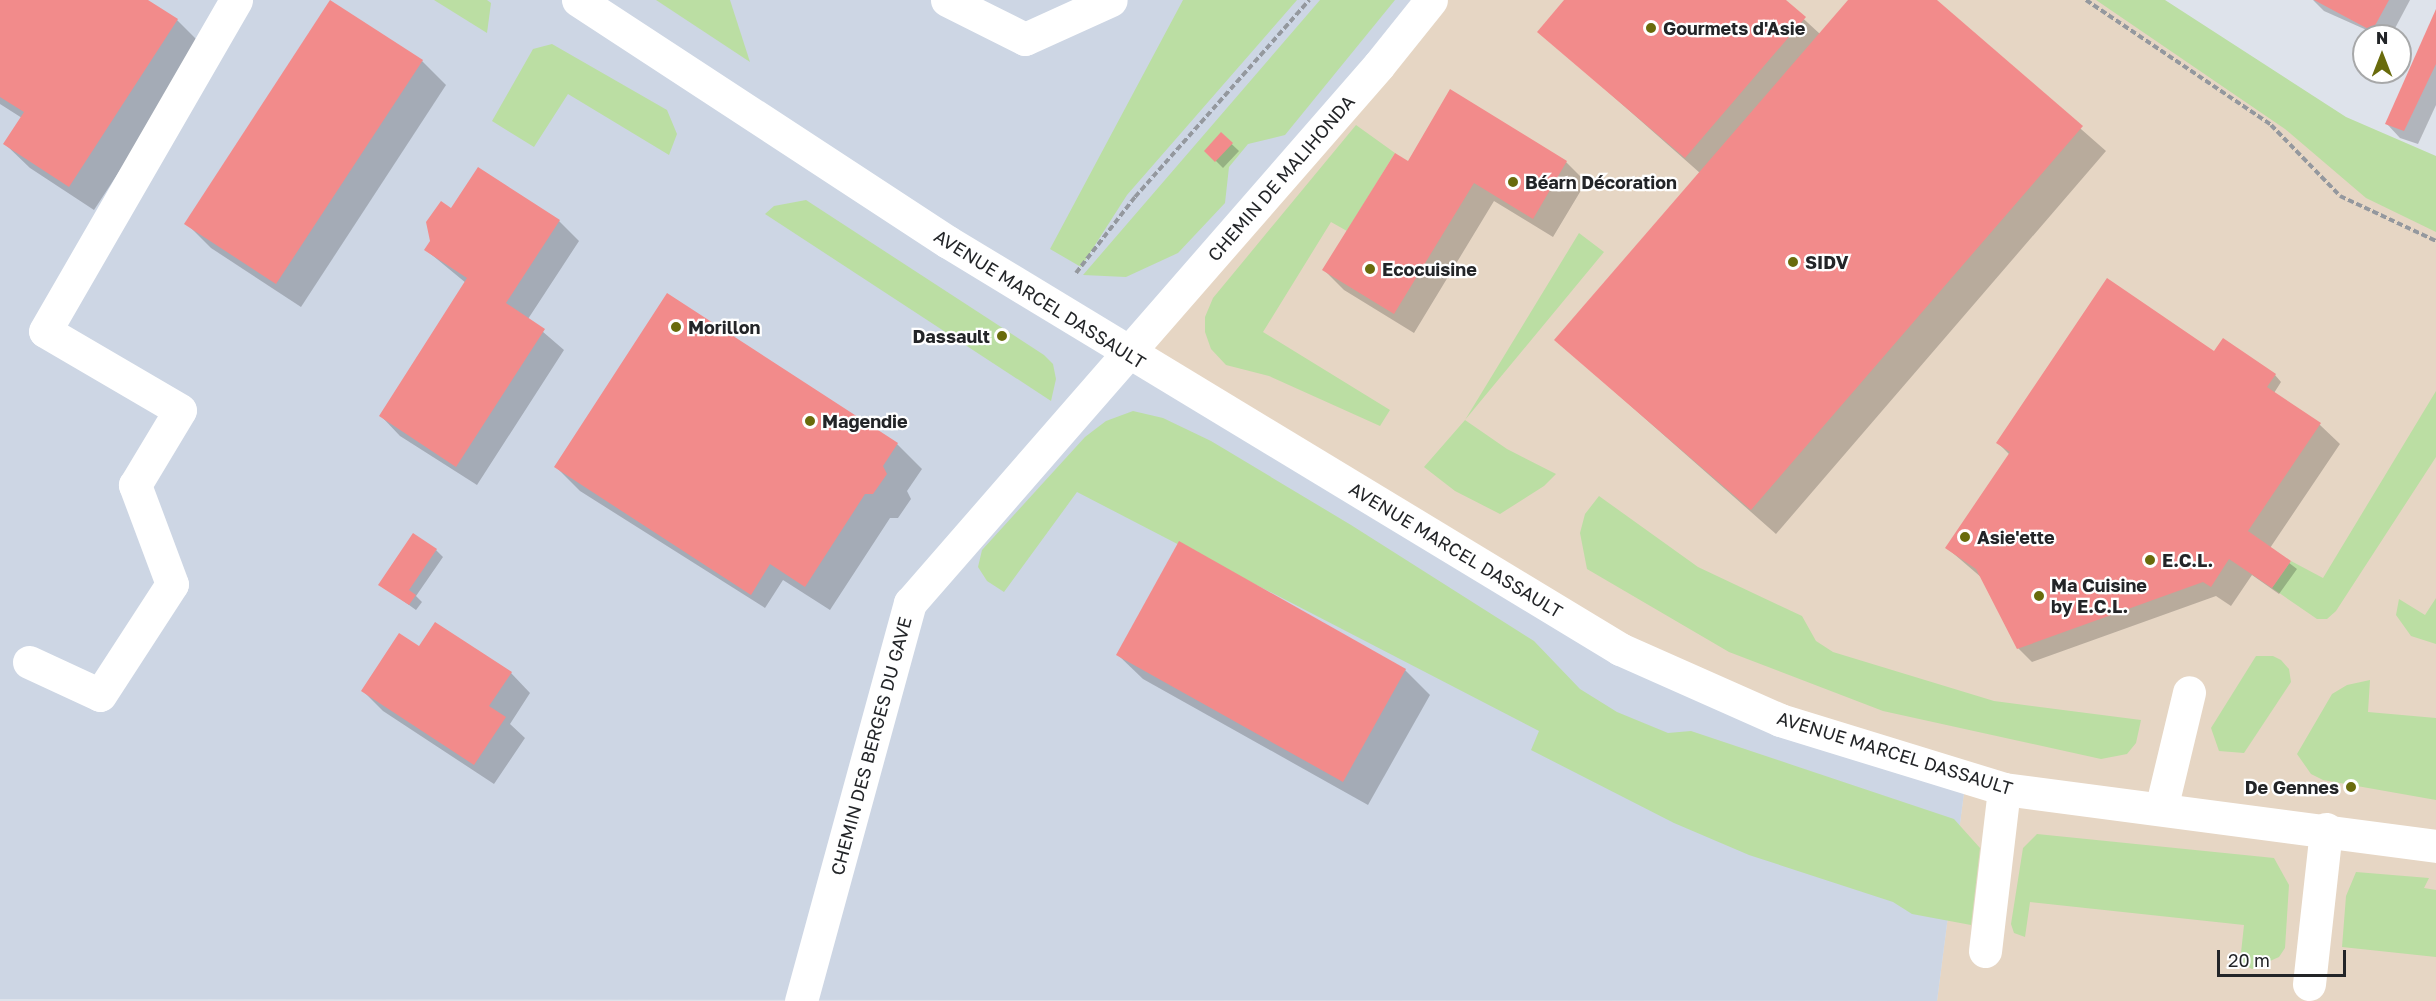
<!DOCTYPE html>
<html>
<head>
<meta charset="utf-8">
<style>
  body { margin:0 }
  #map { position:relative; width:2436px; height:1001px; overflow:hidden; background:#dee3eb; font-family:"Golos Text",sans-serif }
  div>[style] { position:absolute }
  .commercial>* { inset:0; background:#e6d6c4 }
  .built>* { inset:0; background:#cdd6e4 }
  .green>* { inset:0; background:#bbdea3 }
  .shadow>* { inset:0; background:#0003 }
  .building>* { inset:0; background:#f28b8b }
  .path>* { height:4px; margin-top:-2px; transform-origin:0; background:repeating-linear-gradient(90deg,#94989e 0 6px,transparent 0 9px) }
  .minor>* { height:33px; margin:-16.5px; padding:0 16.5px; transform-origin:16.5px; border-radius:16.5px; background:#fff }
  .dots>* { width:16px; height:16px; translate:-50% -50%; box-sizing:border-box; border:3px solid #fff; border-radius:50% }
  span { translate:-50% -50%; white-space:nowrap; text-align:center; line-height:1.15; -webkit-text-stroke:4.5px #fff; paint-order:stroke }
  .poi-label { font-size:18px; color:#232528; font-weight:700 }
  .left { translate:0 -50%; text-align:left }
  .right { translate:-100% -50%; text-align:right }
  .street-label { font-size:18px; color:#232528 }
  .north { position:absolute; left:2352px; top:24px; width:60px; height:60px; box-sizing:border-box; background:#fff; border:2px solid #a7a8a9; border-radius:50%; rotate:0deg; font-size:16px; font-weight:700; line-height:24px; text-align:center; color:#232528 }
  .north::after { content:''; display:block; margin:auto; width:21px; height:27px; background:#696b0c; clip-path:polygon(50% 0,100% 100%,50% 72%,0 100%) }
  .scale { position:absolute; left:2217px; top:950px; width:129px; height:27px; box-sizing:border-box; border:3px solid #232528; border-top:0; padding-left:8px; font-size:18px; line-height:21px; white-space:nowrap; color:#232528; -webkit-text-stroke:4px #fff; paint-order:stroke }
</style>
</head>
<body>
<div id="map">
  <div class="commercial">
    <i style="clip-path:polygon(1431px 0,2133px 0,2436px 183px,2436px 1001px,1937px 1001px,1966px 777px,1620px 649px,1129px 354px)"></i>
  </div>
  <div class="built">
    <i style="clip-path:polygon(0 0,1431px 0,1129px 354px,1620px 649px,1966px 777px,1937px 1001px,0 999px)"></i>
  </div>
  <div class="green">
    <i style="clip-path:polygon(434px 0,487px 0,491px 3px,487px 33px)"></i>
    <i style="clip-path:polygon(656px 0,730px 0,750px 62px)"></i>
    <i style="clip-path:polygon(1183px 0,1297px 0,1127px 195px,1081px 267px,1050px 249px)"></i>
    <i style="clip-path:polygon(1320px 0,1395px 0,1285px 135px,1248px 144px,1229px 167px,1225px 203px,1178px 253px,1126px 277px,1083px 275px)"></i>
    <i style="clip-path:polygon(2096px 0,2165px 0,2346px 117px,2436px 156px,2436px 232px,2366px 198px,2285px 129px)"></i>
    <i style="clip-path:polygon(552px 44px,667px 110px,677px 134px,669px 155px,568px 94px,534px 147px,492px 121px,533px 49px)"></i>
    <i style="clip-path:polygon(1356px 125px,1395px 153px,1347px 231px,1331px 222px,1263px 332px,1390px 410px,1380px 426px,1269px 376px,1226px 365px,1211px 349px,1205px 332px,1205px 317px,1213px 298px)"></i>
    <i style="clip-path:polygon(806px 200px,1044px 355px,1053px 364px,1056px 379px,1051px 401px,765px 214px,774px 206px)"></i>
    <i style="clip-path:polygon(1579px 233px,1604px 252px,1465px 420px,1507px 449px,1556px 474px,1544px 486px,1500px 514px,1455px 491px,1424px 467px,1465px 420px)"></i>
    <i style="clip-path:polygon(2436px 391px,2436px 457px,2336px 611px,2327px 619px,2317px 619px,2272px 588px,2291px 561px,2323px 578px)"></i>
    <i style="clip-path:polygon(1133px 411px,1163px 418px,1211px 441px,1351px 525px,1534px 641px,1580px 689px,1617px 712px,1668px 733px,1691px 731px,1954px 819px,1980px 848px,1971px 925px,1912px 914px,1893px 902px,1749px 855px,1674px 823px,1531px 750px,1539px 731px,1077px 492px,1004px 592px,987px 581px,978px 567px,982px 550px,1085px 437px,1106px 421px)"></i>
    <i style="clip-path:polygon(1599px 496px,1698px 567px,1802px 616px,1816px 641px,1833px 652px,1994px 701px,2141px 720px,2136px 743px,2127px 754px,2101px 759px,1883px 711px,1729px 652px,1587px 569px,1580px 533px,1585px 514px)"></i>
    <i style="clip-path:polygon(2436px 598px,2436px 644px,2411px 636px,2396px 615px,2399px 599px,2425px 615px)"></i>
    <i style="clip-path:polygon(2256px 656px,2273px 656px,2281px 660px,2289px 669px,2291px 682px,2244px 753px,2219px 751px,2211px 728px)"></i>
    <i style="clip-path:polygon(2370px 680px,2368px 712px,2436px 718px,2436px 800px,2323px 780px,2311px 774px,2297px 754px,2332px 694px,2347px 685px)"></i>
    <i style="clip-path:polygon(2037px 834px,2274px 858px,2289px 885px,2285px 948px,2279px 957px,2252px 969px,2240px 962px,2244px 925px,2030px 902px,2025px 937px,2014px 933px,2011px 924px,2023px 848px)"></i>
    <i style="clip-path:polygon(2356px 872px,2429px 878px,2424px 888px,2436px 890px,2436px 957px,2342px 947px,2346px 896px)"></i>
  </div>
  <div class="shadow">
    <i style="clip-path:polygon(0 0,145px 0,177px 20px,202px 45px,94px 210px,30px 168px,5px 144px,22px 118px,0 104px)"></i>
    <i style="clip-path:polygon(1566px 0,1783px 0,1820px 34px,1849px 0,1934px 0,2106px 151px,1776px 534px,1556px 340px,1700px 173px,1539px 31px)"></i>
    <i style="clip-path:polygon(2313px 0,2410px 0,2393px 32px,2384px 28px,2380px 36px,2324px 11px)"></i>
    <i style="clip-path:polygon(2436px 13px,2436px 105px,2418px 144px,2400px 138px,2387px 124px)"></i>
    <i style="clip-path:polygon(422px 61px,446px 85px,301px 307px,211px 248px,186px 223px)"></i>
    <i style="clip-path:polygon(1221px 134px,1239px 151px,1223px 168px,1206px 151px)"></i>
    <i style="clip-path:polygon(1566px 162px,1586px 182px,1553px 237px,1494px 201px,1414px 333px,1344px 290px,1324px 270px,1409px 163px)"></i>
    <i style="clip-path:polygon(451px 210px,559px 221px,579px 241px,528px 319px,564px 350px,477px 485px,400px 436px,381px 416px,466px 283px,426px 250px)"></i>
    <i style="clip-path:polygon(2214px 353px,2275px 375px,2281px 382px,2274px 393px,2320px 425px,2340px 444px,2270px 548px,2297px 569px,2279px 594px,2252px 575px,2231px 606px,2216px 596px,2032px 662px,2018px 648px,1982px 578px,1947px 548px,2010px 455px,1998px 443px)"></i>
    <i style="clip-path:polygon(897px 444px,922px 469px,907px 491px,911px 499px,898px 518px,890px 518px,830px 610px,783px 580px,765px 608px,580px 491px,555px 466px)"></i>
    <i style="clip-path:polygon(436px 550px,443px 557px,416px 596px,422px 602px,416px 610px,380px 584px)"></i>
    <i style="clip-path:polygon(419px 648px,511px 673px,530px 693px,510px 724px,525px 738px,494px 784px,383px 711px,363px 691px)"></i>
    <i style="clip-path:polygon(1118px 655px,1405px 670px,1430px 695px,1368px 805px,1143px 679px)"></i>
  </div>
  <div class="building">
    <i style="clip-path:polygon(0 0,148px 0,178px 19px,69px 187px,3px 144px,24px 112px,0 97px)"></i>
    <i style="clip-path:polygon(330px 0,423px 60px,276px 284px,184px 224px)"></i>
    <i style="clip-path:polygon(1564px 0,1786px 0,1806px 17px,1685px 158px,1537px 32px)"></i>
    <i style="clip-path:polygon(1848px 0,1937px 0,2083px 126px,1751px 510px,1554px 340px)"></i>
    <i style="clip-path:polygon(2314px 0,2389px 0,2372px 31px)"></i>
    <i style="clip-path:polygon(2436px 9px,2436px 64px,2404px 131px,2385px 124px)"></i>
    <i style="clip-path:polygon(1450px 89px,1567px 161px,1533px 219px,1474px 183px,1394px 314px,1322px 270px,1395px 153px,1408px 161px)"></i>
    <i style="clip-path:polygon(1221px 132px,1233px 143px,1215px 162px,1204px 151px)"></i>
    <i style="clip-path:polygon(478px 167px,560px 220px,506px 303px,545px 329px,456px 467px,379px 416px,467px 278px,424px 250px,430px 241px,426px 222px,441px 201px,451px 208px)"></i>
    <i style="clip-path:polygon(2107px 278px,2214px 351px,2223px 338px,2276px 374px,2267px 387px,2321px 423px,2248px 531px,2291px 561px,2272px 588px,2229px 559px,2211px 587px,2203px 582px,2017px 649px,1976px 569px,1945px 548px,2010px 452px,1996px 443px)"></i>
    <i style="clip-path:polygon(667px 293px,898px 443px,883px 466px,887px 474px,873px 494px,865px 494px,805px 587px,770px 564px,751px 595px,554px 467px)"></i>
    <i style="clip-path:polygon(413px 533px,437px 549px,409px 590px,416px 595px,409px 605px,378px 585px)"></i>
    <i style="clip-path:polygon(1179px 541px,1406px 669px,1343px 782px,1116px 655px)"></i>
    <i style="clip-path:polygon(435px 622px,512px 672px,489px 706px,506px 717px,474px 765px,361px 691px,399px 633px,419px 646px)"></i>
  </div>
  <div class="path">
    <i style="left:2086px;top:0;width:223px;rotate:34deg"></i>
    <i style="left:2271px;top:125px;width:99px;rotate:45.8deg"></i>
    <i style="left:2340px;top:196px;width:106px;rotate:25.1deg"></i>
    <i style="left:1076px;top:273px;width:96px;rotate:-52.2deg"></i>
    <i style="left:1135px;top:197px;width:263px;rotate:-48.5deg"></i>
  </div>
  <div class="minor">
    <i style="left:578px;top:0;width:442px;rotate:33.2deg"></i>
    <i style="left:948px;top:242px;width:786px;rotate:31.2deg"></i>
    <i style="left:1620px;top:649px;width:175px;rotate:23.9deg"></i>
    <i style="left:1780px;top:720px;width:234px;rotate:17.1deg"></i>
    <i style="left:2004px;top:789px;width:436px;rotate:7.5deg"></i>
    <i style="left:947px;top:0;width:87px;rotate:26.6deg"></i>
    <i style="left:1025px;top:39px;width:94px;rotate:-24.4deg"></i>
    <i style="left:29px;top:662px;width:78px;rotate:24.9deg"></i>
    <i style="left:100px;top:695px;width:132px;rotate:-57deg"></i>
    <i style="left:172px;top:584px;width:106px;rotate:-110.5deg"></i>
    <i style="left:135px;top:485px;width:87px;rotate:-59deg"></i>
    <i style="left:180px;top:410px;width:156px;rotate:-149.7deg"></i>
    <i style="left:45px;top:331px;width:382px;rotate:-60deg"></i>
    <i style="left:2161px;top:809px;width:120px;rotate:-76.5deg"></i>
    <i style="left:1985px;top:951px;width:163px;rotate:-83.3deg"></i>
    <i style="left:2309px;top:984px;width:156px;rotate:-83.7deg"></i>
    <i style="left:801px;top:1001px;width:413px;rotate:-74.7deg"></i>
    <i style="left:910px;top:603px;width:714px;rotate:-48.92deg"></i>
    <i style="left:1379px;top:65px;width:83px;rotate:-51.3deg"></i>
  </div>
  <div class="dots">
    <i style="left:1651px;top:28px;background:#696b0c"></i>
    <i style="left:1513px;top:182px;background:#696b0c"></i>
    <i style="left:1793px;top:262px;background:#696b0c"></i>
    <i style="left:1370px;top:269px;background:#696b0c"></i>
    <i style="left:676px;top:327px;background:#696b0c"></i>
    <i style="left:1002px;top:336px;background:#696b0c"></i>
    <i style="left:810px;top:421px;background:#696b0c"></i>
    <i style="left:1965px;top:537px;background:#696b0c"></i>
    <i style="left:2150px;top:560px;background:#696b0c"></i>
    <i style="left:2039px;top:596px;background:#696b0c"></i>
    <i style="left:2351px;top:787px;background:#696b0c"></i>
  </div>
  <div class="poi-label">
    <span class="left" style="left:1663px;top:28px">Gourmets d'Asie</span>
    <span class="left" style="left:1525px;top:182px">Béarn Décoration</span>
    <span class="left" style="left:1805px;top:262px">SIDV</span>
    <span class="left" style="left:1382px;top:269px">Ecocuisine</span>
    <span class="left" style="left:688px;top:327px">Morillon</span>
    <span class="right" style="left:990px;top:336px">Dassault</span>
    <span class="left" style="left:822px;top:421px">Magendie</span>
    <span class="left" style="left:1977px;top:537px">Asie'ette</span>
    <span class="left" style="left:2162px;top:560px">E.C.L.</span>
    <span class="left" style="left:2051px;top:596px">Ma Cuisine<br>by E.C.L.</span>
    <span class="right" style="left:2339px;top:787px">De Gennes</span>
  </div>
  <div class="street-label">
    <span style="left:1281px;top:178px;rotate:-49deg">CHEMIN DE MALIHONDA</span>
    <span style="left:1040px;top:299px;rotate:32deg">AVENUE MARCEL DASSAULT</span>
    <span style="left:1456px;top:550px;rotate:31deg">AVENUE MARCEL DASSAULT</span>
    <span style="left:871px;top:746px;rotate:-75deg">CHEMIN DES BERGES DU GAVE</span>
    <span style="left:1895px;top:753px;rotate:17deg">AVENUE MARCEL DASSAULT</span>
  </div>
  <div class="north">N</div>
  <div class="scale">20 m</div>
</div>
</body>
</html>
